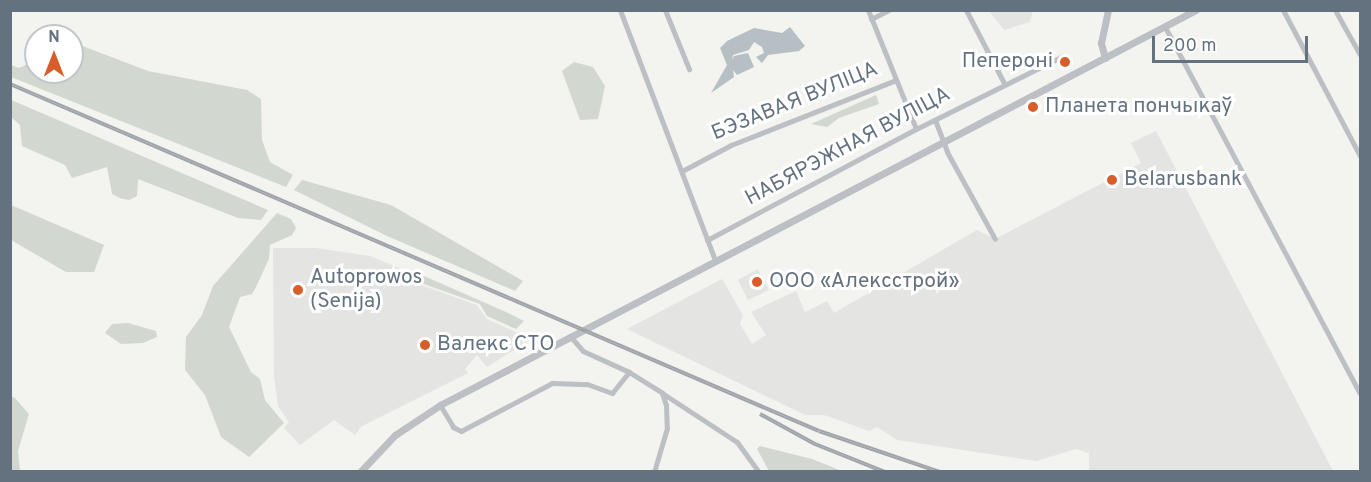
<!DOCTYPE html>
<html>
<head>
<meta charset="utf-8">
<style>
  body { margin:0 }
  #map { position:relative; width:1371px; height:482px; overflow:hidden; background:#f3f3ef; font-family:Overpass,sans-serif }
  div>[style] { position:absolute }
  .built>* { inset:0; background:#e4e5e3 }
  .green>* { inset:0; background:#d2d8cf }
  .water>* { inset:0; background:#b5bfc4 }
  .minor>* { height:5px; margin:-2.5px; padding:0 2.5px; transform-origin:2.5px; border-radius:2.5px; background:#bcbfc3 }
  .tertiary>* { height:7px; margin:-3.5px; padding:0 3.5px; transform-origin:3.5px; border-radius:3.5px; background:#bcbfc3 }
  .rail>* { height:4px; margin-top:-2px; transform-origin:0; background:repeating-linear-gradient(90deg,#fff 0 4.5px,#a0a4aa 0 9px); box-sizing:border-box; border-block:2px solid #a0a4aa }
  .dots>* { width:16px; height:16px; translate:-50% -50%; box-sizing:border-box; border:3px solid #fff; border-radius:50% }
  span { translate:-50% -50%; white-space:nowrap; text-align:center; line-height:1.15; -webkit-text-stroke:6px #fff; paint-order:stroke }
  .poi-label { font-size:21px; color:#64717f }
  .right { translate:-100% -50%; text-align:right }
  .left { translate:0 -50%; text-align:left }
  .street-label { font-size:21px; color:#64717f }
  .frame { position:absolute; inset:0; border:12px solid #64717f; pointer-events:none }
  .north { position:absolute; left:24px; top:24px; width:60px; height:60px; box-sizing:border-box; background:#fff; border:2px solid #c1c6cc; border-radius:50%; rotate:0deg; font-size:16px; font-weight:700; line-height:24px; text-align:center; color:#64717f }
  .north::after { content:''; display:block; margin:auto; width:21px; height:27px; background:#d75d2b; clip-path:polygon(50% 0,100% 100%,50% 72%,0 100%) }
  .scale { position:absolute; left:1152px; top:36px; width:156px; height:27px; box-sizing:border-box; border:3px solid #64717f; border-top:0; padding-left:8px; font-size:18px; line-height:21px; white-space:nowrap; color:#64717f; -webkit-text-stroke:4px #fff; paint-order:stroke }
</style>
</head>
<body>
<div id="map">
  <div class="built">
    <i style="clip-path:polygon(989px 11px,1033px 10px,1033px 11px,1030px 22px,1004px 30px)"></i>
    <i style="clip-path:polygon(1156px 131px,1333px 471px,1089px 471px,1089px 453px,1076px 449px,1036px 461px,897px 440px,877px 427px,869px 431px,824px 415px,805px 415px,627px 329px,722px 279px,743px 315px,740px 324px,752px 344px,766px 335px,751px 312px,796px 291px,805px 312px,827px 301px,834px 313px,977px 230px,995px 239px,1141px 163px,1131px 143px)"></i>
    <i style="clip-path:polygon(273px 248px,316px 248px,370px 256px,404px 270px,404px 279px,477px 305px,487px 319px,531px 339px,487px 367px,477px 355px,465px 369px,468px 373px,362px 426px,355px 435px,334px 420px,300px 445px,284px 428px,289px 422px,278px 406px,274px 376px)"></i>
    <i style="clip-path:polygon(758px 269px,769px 290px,748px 300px,738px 280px)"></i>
  </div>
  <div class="green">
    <i style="clip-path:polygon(72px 42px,148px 71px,247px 90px,261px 99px,262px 140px,270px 162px,293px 175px,286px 187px,11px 77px,11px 65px,19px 68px,36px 60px,36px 72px,72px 72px)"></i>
    <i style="clip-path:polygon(574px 62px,593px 67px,605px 86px,598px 119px,580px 120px,562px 71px)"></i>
    <i style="clip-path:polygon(876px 95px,879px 104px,839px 118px,827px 127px,811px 124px)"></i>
    <i style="clip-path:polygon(11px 100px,23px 105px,268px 210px,261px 220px,238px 218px,138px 179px,137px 196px,129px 200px,120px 198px,112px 194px,107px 167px,72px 178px,65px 165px,22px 146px,20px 125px,11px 117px)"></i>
    <i style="clip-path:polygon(302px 180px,391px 205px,523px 281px,515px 291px,387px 236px,294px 190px)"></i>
    <i style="clip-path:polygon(11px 205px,104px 245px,94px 272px,66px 272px,11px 240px)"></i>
    <i style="clip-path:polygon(277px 213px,291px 219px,296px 228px,292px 235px,270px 245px,269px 259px,256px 287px,252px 294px,240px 297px,229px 327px,251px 372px,260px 379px,265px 400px,284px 423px,249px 457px,221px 437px,205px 395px,185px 370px,186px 337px,202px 315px,213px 286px)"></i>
    <i style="clip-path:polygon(408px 269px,506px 312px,524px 321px,516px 329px,487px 316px,480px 304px,407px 278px)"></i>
    <i style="clip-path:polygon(128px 323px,156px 331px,157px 337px,143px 343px,121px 344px,105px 333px,112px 324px)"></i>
    <i style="clip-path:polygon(14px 397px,29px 414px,18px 451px,20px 471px,11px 471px,10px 398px)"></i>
    <i style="clip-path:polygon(760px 446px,812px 459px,842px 471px,769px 471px,757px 449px)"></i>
  </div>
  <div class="water">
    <i style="clip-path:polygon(790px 27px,805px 46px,799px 51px,768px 55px,762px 63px,756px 57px,764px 53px,762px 47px,754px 42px,749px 50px,733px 55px,732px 60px,734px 56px,748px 53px,754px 67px,737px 75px,733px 70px,734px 77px,711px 93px,727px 65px,720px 48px,727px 41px,754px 28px,782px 33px)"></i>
  </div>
  <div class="minor">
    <i style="left:620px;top:10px;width:267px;rotate:69.2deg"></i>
    <i style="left:665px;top:10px;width:64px;rotate:67.9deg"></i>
    <i style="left:868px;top:10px;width:128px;rotate:68deg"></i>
    <i style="left:966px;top:10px;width:82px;rotate:62.5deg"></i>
    <i style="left:1283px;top:10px;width:165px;rotate:62.2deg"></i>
    <i style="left:1335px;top:10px;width:51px;rotate:60.9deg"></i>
    <i style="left:871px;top:19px;width:20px;rotate:-27deg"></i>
    <i style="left:1165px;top:27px;width:415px;rotate:62deg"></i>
    <i style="left:935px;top:120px;width:34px;rotate:69deg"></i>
    <i style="left:947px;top:152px;width:99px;rotate:61.1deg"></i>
    <i style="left:682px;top:171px;width:55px;rotate:-28deg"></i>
    <i style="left:731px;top:145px;width:177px;rotate:-21.5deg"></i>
    <i style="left:707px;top:240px;width:237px;rotate:-28deg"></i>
    <i style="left:916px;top:129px;width:164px;rotate:-26.4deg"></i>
    <i style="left:570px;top:336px;width:20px;rotate:49deg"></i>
    <i style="left:583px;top:351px;width:51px;rotate:24.5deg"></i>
    <i style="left:662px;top:393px;width:90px;rotate:33.2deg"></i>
    <i style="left:737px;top:442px;width:37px;rotate:54deg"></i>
    <i style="left:440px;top:405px;width:26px;rotate:59deg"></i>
    <i style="left:453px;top:427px;width:9px;rotate:27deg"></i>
    <i style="left:461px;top:431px;width:103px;rotate:-27.8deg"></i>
    <i style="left:552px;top:383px;width:35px;rotate:2deg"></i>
    <i style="left:587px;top:384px;width:27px;rotate:20deg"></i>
    <i style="left:612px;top:393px;width:27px;rotate:-51deg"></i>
    <i style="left:629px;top:372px;width:39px;rotate:32deg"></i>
    <i style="left:662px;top:393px;width:13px;rotate:72deg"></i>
    <i style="left:666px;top:405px;width:23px;rotate:88deg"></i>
    <i style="left:667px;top:428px;width:46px;rotate:106.5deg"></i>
  </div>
  <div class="tertiary">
    <i style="left:1105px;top:58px;width:16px;rotate:-105deg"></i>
    <i style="left:1101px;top:43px;width:34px;rotate:-78deg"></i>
    <i style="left:360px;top:472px;width:51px;rotate:-46.6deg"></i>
    <i style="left:395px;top:435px;width:54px;rotate:-33.7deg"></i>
    <i style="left:440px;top:405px;width:853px;rotate:-27.59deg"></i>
  </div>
  <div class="rail">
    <i style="left:10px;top:84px;width:880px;rotate:23.22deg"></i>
    <i style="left:819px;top:431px;width:128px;rotate:18.7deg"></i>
    <i style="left:760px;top:414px;width:63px;rotate:28.6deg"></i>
    <i style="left:815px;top:444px;width:75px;rotate:21.8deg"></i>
  </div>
  <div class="dots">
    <i style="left:1065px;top:62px;background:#d75d2b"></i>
    <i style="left:1033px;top:107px;background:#d75d2b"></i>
    <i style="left:1112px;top:180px;background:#d75d2b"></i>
    <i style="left:757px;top:282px;background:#d75d2b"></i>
    <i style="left:298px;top:290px;background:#d75d2b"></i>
    <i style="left:425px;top:345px;background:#d75d2b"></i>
  </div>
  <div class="poi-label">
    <span class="right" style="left:1053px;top:62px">Пепероні</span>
    <span class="left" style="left:1045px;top:107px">Планета пончыкаў</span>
    <span class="left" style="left:1124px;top:180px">Belarusbank</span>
    <span class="left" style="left:310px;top:290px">Autoprowos<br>(Senija)</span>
    <span class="left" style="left:769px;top:282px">ООО «Алексстрой»</span>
    <span class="left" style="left:437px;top:345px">Валекс СТО</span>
  </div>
  <div class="street-label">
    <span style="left:795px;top:102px;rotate:-22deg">БЭЗАВАЯ ВУЛІЦА</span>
    <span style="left:848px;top:147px;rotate:-28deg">НАБЯРЭЖНАЯ ВУЛІЦА</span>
  </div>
  <div class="frame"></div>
  <div class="north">N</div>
  <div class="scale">200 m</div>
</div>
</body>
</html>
